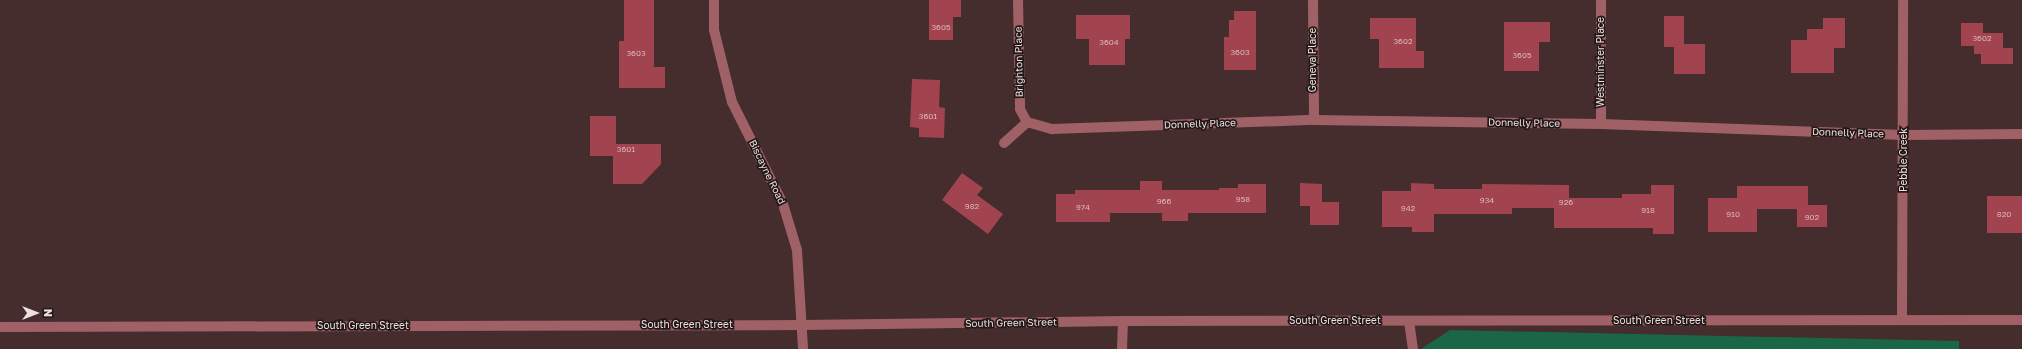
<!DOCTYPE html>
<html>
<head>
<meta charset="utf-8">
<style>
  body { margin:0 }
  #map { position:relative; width:2022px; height:349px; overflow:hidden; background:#452c2d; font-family:"Golos Text",sans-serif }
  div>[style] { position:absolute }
  .green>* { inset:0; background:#1a6748 }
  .building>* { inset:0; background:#a14450 }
  .minor>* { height:10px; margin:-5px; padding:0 5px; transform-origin:5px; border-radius:5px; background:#a06166 }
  span { translate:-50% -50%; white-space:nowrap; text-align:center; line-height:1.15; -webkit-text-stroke:3.5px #231818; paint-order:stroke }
  .number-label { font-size:8px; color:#dcb8ba }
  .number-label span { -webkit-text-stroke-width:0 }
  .street-label { font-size:10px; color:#efdede }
  .north { position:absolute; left:16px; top:293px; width:40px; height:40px; -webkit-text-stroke:3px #231818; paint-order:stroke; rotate:90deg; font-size:11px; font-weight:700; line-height:16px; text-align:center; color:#efdede }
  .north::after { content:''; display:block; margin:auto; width:14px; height:18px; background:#efdede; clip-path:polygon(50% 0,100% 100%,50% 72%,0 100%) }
</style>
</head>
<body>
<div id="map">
  <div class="green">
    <i style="clip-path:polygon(1450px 330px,1959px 341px,1959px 349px,1421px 349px)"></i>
  </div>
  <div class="building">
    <i style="clip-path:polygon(624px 0,654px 0,654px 67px,665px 67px,665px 88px,619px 88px,619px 41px,624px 41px)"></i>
    <i style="clip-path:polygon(929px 0,961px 0,961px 17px,953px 17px,953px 40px,929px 40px)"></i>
    <i style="clip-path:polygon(1234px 11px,1256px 11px,1256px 70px,1224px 70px,1224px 37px,1229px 37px,1229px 20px,1234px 20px)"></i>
    <i style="clip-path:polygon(1076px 15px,1130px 15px,1130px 39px,1125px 39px,1125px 65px,1089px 65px,1089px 39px,1076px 39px)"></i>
    <i style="clip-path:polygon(1664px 16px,1684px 16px,1684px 44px,1705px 44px,1705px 74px,1674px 74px,1674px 47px,1664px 47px)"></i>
    <i style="clip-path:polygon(1370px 18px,1416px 18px,1416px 51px,1424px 51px,1424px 68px,1379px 68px,1379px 39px,1370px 39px)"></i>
    <i style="clip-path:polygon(1823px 18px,1845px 18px,1845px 48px,1834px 48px,1834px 73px,1791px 73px,1791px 40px,1807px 40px,1807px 29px,1823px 29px)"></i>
    <i style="clip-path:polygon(1504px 22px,1550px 22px,1550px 42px,1539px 42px,1539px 71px,1504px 71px)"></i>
    <i style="clip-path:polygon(1961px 23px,1983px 23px,1983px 33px,2003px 33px,2003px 48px,2013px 48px,2013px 64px,1981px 64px,1981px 54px,1974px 54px,1974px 46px,1961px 46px)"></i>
    <i style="clip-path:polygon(912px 79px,940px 80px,939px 107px,945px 108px,944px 138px,919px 137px,919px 128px,910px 127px)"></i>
    <i style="clip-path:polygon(590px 116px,616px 116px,616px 144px,661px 144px,661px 164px,642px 184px,613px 184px,613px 156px,590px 156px)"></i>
    <i style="clip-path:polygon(962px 173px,983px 188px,977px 195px,1003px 214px,988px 234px,942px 200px)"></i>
    <i style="clip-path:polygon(1140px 181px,1162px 181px,1162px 190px,1219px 190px,1219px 188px,1238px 188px,1238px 184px,1266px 184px,1266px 213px,1188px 213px,1188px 221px,1162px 221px,1162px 213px,1110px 213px,1110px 222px,1056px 222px,1056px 194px,1075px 194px,1075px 190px,1140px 190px)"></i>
    <i style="clip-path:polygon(1300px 183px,1322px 184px,1322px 202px,1339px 202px,1339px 225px,1310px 225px,1310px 206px,1300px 206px)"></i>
    <i style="clip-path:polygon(1411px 183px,1434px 184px,1434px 189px,1482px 189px,1482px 184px,1569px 185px,1569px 198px,1622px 198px,1622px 194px,1651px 194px,1651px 185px,1674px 185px,1674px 234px,1653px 234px,1653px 228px,1554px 228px,1554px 208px,1512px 208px,1512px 214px,1434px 214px,1434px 232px,1412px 232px,1412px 227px,1382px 227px,1382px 191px,1411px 191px)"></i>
    <i style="clip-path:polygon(1737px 186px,1808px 186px,1808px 205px,1827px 205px,1827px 227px,1797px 227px,1797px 209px,1757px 209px,1757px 232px,1708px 232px,1708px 198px,1737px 198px)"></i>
    <i style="clip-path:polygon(1987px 196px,2022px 196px,2022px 233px,1987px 233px)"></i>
  </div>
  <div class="minor">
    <i style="left:714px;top:0;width:30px;rotate:90deg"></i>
    <i style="left:714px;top:30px;width:74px;rotate:76deg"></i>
    <i style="left:732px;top:102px;width:114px;rotate:63.4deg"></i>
    <i style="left:783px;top:204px;width:48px;rotate:73.1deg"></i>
    <i style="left:797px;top:250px;width:99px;rotate:86.5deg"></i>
    <i style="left:1018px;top:0;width:109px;rotate:88.9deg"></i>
    <i style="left:1020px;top:109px;width:15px;rotate:62deg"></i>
    <i style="left:1313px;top:0;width:120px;rotate:89.5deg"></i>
    <i style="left:1027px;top:122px;width:26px;rotate:16deg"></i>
    <i style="left:1052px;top:129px;width:262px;rotate:-2deg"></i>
    <i style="left:1314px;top:120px;width:287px;rotate:0.8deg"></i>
    <i style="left:1601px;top:124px;width:303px;rotate:2.1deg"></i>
    <i style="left:1904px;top:135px;width:118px;rotate:-0.5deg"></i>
    <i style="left:1601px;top:124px;width:124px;rotate:-90deg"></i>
    <i style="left:1004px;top:143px;width:31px;rotate:-42deg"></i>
    <i style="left:1902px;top:320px;width:320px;rotate:-89.8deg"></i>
    <i style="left:1409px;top:321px;width:28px;rotate:82deg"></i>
    <i style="left:0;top:327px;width:802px;rotate:-0.14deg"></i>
    <i style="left:802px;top:325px;width:321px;rotate:-0.7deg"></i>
    <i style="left:1123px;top:321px;width:899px;rotate:-0.06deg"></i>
    <i style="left:1122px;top:349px;width:28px;rotate:-88deg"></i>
  </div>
  <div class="number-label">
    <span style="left:941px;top:28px">3605</span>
    <span style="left:1982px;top:39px">3602</span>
    <span style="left:1403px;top:42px">3602</span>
    <span style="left:1109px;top:43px">3604</span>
    <span style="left:1240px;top:53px">3603</span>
    <span style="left:636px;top:54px">3603</span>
    <span style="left:1522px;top:56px">3605</span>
    <span style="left:928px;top:117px">3601</span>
    <span style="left:626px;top:150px">3601</span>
    <span style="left:1243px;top:200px">958</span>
    <span style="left:1487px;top:201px">934</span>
    <span style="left:1164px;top:202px">966</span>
    <span style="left:1566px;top:203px">926</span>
    <span style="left:972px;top:207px">982</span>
    <span style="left:1083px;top:208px">974</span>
    <span style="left:1408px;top:209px">942</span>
    <span style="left:1648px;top:211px">918</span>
    <span style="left:1733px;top:215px">910</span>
    <span style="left:2004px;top:215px">820</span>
    <span style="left:1812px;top:218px">902</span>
  </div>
  <div class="street-label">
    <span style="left:1313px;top:60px;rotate:-90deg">Geneva Place</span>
    <span style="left:1019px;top:62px;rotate:-91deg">Brighton Place</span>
    <span style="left:1601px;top:62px;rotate:-90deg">Westminster Place</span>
    <span style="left:1524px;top:123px;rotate:1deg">Donnelly Place</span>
    <span style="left:1200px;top:124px;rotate:-2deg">Donnelly Place</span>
    <span style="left:1848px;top:133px;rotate:2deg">Donnelly Place</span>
    <span style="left:1904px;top:160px;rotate:-90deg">Pebble Creek</span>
    <span style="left:767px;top:172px;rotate:64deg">Biscayne Road</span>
    <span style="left:1335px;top:321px">South Green Street</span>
    <span style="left:1659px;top:321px">South Green Street</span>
    <span style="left:1011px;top:323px;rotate:-1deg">South Green Street</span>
    <span style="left:687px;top:325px">South Green Street</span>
    <span style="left:363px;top:326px">South Green Street</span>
  </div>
  <div class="north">N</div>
</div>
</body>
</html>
